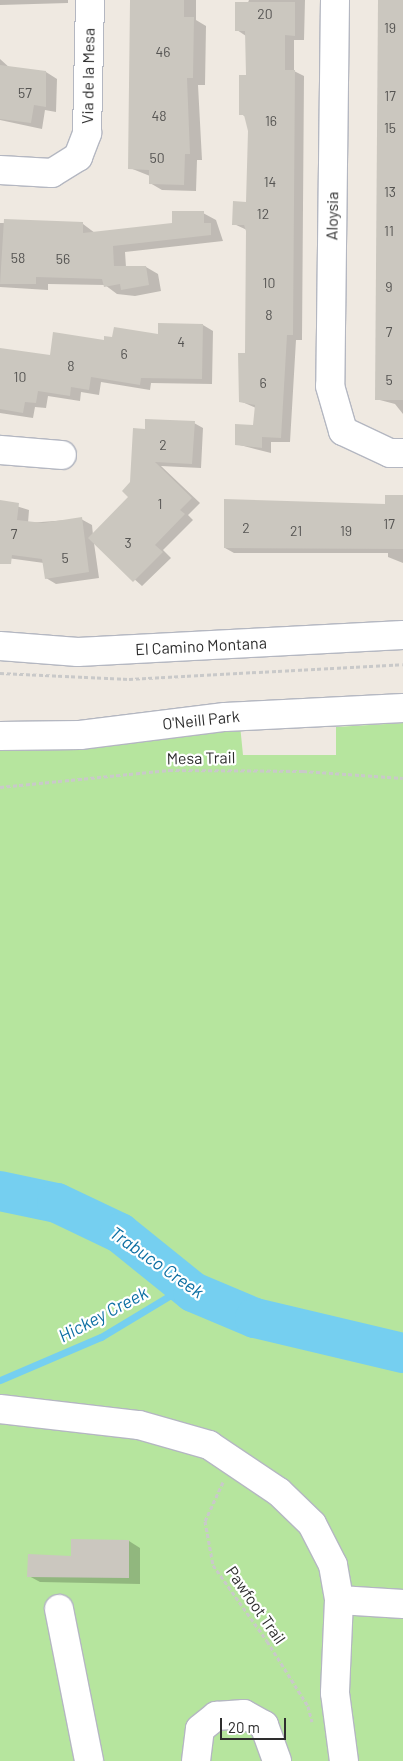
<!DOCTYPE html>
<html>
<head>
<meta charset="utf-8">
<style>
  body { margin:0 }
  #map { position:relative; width:403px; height:1761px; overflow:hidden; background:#efe9e1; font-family:Barlow,sans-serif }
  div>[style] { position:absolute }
  .green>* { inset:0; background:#b6e59e }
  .shadow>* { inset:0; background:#0003 }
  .stream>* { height:7px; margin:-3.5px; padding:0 3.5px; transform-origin:3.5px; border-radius:3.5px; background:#75cff0 }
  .river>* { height:40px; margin:-20px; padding:0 20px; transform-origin:20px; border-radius:20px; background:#75cff0 }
  .building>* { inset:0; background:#cbc7bf }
  .path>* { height:3px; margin-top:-1.5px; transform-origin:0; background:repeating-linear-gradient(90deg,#c9c9c9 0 4px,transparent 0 6.5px) }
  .roads { filter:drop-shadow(1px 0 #b4b7c1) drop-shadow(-1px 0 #b4b7c1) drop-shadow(0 1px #b4b7c1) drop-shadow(0 -1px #b4b7c1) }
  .minor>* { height:28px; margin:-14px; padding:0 14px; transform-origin:14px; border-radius:14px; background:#fff }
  span { translate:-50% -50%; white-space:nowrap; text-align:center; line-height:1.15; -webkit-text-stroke:4.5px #fff; paint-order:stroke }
  .number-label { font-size:14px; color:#555452 }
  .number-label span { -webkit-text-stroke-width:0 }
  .street-label { font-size:16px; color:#2e2e2e }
  .water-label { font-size:18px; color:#0d6fa3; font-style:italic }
  .scale { position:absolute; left:220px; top:1718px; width:66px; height:22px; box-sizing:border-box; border:2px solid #2e2e2e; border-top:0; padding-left:6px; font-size:15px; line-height:18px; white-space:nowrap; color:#2e2e2e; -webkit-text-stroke:4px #fff; paint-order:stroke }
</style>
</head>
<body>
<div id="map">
  <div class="green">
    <i style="clip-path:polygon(403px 723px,403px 1761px,0 1761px,0 746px,100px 747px,240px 725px,243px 755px,336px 755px,336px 727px)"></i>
  </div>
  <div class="shadow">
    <i style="clip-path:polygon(0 0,68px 0,68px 3px,0 5px)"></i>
    <i style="clip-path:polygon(132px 0,196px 0,196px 20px,206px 26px,205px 85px,198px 85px,202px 160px,197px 160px,196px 191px,162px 190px,150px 183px,150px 176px,130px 168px)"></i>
    <i style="clip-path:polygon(249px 0,305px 0,304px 40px,294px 40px,294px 71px,304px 76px,302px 340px,296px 340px,290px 442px,271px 442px,271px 453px,236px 444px,254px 426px,256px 408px,240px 401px,246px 354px,247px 230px,234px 224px,247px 203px,249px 131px,246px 117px,241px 114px,247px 76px,246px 36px,237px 30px)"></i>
    <i style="clip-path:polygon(379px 0,403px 0,403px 414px,395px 404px,376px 399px)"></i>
    <i style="clip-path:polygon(0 59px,10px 68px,46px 72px,57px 79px,56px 112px,45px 110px,42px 129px,0 120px)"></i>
    <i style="clip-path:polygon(203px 213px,216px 220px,223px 241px,125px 252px,126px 267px,146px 267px,158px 274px,161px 291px,135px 296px,117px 294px,105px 285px,48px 284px,48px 290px,0 287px,0 223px,83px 224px,95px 233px,173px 224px)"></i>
    <i style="clip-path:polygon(160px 324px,203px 325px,213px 331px,212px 384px,151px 383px,150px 390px,101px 382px,99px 395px,81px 392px,80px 401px,48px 396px,46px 408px,35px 407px,33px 418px,0 413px,0 361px,51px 357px,113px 338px,159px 335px)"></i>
    <i style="clip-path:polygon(194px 423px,203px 428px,201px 468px,161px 466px,200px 503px,188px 515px,193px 520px,163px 550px,171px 558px,142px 586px,94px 543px,99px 578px,56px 584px,46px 578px,44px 563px,0 557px,0 501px,29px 510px,28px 523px,81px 519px,92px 525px,93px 535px,130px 497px,146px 431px)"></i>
    <i style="clip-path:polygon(403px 495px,403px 563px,388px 557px,388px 553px,234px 553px,225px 548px,386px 506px)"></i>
    <i style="clip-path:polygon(129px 1541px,140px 1548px,140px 1584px,40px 1582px,29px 1576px,72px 1557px)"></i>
  </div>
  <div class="stream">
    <i style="left:0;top:1380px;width:110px;rotate:-23.1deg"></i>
    <i style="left:101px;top:1337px;width:79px;rotate:-31.1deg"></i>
    <i style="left:169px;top:1296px;width:24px;rotate:-9deg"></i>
  </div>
  <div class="river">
    <i style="left:0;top:1191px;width:58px;rotate:11.9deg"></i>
    <i style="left:57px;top:1203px;width:70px;rotate:25.5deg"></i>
    <i style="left:120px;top:1233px;width:94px;rotate:38.9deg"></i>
    <i style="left:193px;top:1292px;width:67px;rotate:22.8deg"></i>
    <i style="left:255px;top:1318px;width:152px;rotate:13.3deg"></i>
  </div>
  <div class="building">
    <i style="clip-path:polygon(130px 0,184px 0,184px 17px,194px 17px,193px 78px,187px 78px,190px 154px,185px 154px,184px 185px,149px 184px,149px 170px,128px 169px)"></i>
    <i style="clip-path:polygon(378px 0,403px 0,403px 400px,375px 400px)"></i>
    <i style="clip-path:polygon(235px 2px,295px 2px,295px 36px,285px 35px,285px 70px,295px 70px,293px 335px,287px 335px,281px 438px,262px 437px,262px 448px,235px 445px,235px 424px,253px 425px,255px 405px,239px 402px,238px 353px,245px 353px,246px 231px,244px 225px,232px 225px,233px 201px,246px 202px,248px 131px,244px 115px,239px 115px,239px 75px,246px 75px,245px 31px,235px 31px)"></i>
    <i style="clip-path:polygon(0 65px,46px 71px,46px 107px,34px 105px,31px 123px,0 119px)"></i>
    <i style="clip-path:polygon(172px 211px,204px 211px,204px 223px,211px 223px,211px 235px,113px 246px,114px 266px,146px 266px,149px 285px,121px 290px,120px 284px,104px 287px,102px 279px,36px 277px,36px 284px,0 284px,4px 219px,83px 222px,83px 233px,172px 223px)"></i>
    <i style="clip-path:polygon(158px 323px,203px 324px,202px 379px,141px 378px,140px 385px,91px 377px,89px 390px,71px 387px,70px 396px,38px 391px,36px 403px,25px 402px,23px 413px,0 409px,0 348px,50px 355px,53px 332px,104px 340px,104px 336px,112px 337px,114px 327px,158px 334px)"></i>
    <i style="clip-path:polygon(145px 419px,195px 421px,192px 464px,155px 462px,192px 498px,180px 510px,185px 514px,155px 545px,163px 552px,133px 582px,88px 538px,128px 497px,122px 491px,130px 482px,133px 428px,145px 429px)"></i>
    <i style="clip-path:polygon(385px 495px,403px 495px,403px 549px,224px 548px,224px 499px,385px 504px)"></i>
    <i style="clip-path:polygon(0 500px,19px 503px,17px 520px,43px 523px,82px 517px,89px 572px,45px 579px,42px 559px,12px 555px,11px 564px,0 564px)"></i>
    <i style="clip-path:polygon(71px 1539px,129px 1540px,129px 1578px,27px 1577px,28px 1554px,71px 1556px)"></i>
  </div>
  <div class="path">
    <i style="left:0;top:673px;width:129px;rotate:2.7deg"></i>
    <i style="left:129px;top:679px;width:274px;rotate:-3.1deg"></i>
    <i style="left:0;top:787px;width:170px;rotate:-5.7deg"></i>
    <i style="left:169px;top:770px;width:134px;rotate:0.4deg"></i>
    <i style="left:303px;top:771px;width:100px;rotate:4deg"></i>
    <i style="left:223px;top:1482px;width:43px;rotate:114.8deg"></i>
    <i style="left:205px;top:1521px;width:45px;rotate:79.7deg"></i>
    <i style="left:213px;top:1565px;width:93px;rotate:54.6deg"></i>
    <i style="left:267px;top:1641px;width:77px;rotate:57.8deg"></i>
    <i style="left:308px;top:1706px;width:16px;rotate:76deg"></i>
  </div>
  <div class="roads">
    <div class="minor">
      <i style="left:335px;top:0;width:386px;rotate:90.7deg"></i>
      <i style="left:330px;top:386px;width:47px;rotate:73.9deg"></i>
      <i style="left:343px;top:431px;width:52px;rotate:25.1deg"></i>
      <i style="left:390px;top:453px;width:13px"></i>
      <i style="left:0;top:170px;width:52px;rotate:3.3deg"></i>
      <i style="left:52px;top:173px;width:31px;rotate:-32deg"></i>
      <i style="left:78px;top:157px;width:26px;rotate:-69deg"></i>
      <i style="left:87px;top:133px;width:133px;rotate:-88.7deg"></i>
      <i style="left:0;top:450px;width:62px;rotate:4.6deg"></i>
      <i style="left:0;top:646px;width:78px;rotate:4.4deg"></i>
      <i style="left:78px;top:652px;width:325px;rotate:-3deg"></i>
      <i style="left:0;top:736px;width:80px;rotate:-0.7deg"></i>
      <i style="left:80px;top:735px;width:146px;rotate:-7.1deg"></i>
      <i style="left:225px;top:717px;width:178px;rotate:-2.9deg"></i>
      <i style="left:0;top:1409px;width:140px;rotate:6.6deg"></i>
      <i style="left:139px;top:1425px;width:73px;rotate:15.9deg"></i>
      <i style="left:209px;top:1445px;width:84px;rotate:33.9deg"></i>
      <i style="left:279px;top:1492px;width:46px;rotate:44.1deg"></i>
      <i style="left:312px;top:1524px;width:46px;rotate:62.9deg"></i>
      <i style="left:333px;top:1565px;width:36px;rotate:80deg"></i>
      <i style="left:339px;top:1600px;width:64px;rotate:3.6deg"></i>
      <i style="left:339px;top:1600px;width:93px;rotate:92.5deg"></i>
      <i style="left:335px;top:1693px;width:69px;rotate:82.5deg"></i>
      <i style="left:59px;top:1609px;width:155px;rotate:78.8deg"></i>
      <i style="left:196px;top:1761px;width:32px;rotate:-83deg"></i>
      <i style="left:200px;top:1729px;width:21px;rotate:-39deg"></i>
      <i style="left:216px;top:1716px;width:28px;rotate:-4deg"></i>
      <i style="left:244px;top:1714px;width:23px;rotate:29deg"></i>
      <i style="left:264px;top:1725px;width:38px;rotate:70deg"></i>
    </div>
  </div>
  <div class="number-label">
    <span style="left:265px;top:14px">20</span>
    <span style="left:390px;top:28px">19</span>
    <span style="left:163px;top:52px">46</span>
    <span style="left:25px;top:93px">57</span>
    <span style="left:390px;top:96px">17</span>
    <span style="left:159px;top:116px">48</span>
    <span style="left:271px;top:121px">16</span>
    <span style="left:390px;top:128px">15</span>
    <span style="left:157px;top:158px">50</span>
    <span style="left:270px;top:182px">14</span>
    <span style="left:390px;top:192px">13</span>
    <span style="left:263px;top:214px">12</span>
    <span style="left:389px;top:231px">11</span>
    <span style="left:18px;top:258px">58</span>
    <span style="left:63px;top:259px">56</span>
    <span style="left:269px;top:283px">10</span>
    <span style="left:389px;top:287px">9</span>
    <span style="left:269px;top:315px">8</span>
    <span style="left:389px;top:332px">7</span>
    <span style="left:181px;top:342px">4</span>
    <span style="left:124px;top:354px">6</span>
    <span style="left:71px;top:366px">8</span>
    <span style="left:20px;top:377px">10</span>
    <span style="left:389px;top:380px">5</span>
    <span style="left:263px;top:383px">6</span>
    <span style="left:163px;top:445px">2</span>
    <span style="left:160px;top:504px">1</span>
    <span style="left:389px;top:524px">17</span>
    <span style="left:246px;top:528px">2</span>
    <span style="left:296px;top:531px">21</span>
    <span style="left:346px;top:531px">19</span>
    <span style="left:14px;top:534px">7</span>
    <span style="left:128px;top:543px">3</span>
    <span style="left:65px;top:558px">5</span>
  </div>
  <div class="street-label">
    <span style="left:88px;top:76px;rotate:-89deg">Via de la Mesa</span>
    <span style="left:332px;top:216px;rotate:-89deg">Aloysia</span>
    <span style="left:201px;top:646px;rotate:-3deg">El Camino Montana</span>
    <span style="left:201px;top:720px;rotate:-6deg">O'Neill Park</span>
    <span style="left:201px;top:758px;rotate:-1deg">Mesa Trail</span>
    <span style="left:256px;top:1605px;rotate:55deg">Pawfoot Trail</span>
  </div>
  <div class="water-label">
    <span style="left:157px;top:1262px;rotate:35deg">Trabuco Creek</span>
    <span style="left:103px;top:1314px;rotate:-28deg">Hickey Creek</span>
  </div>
  <div class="scale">20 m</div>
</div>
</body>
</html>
